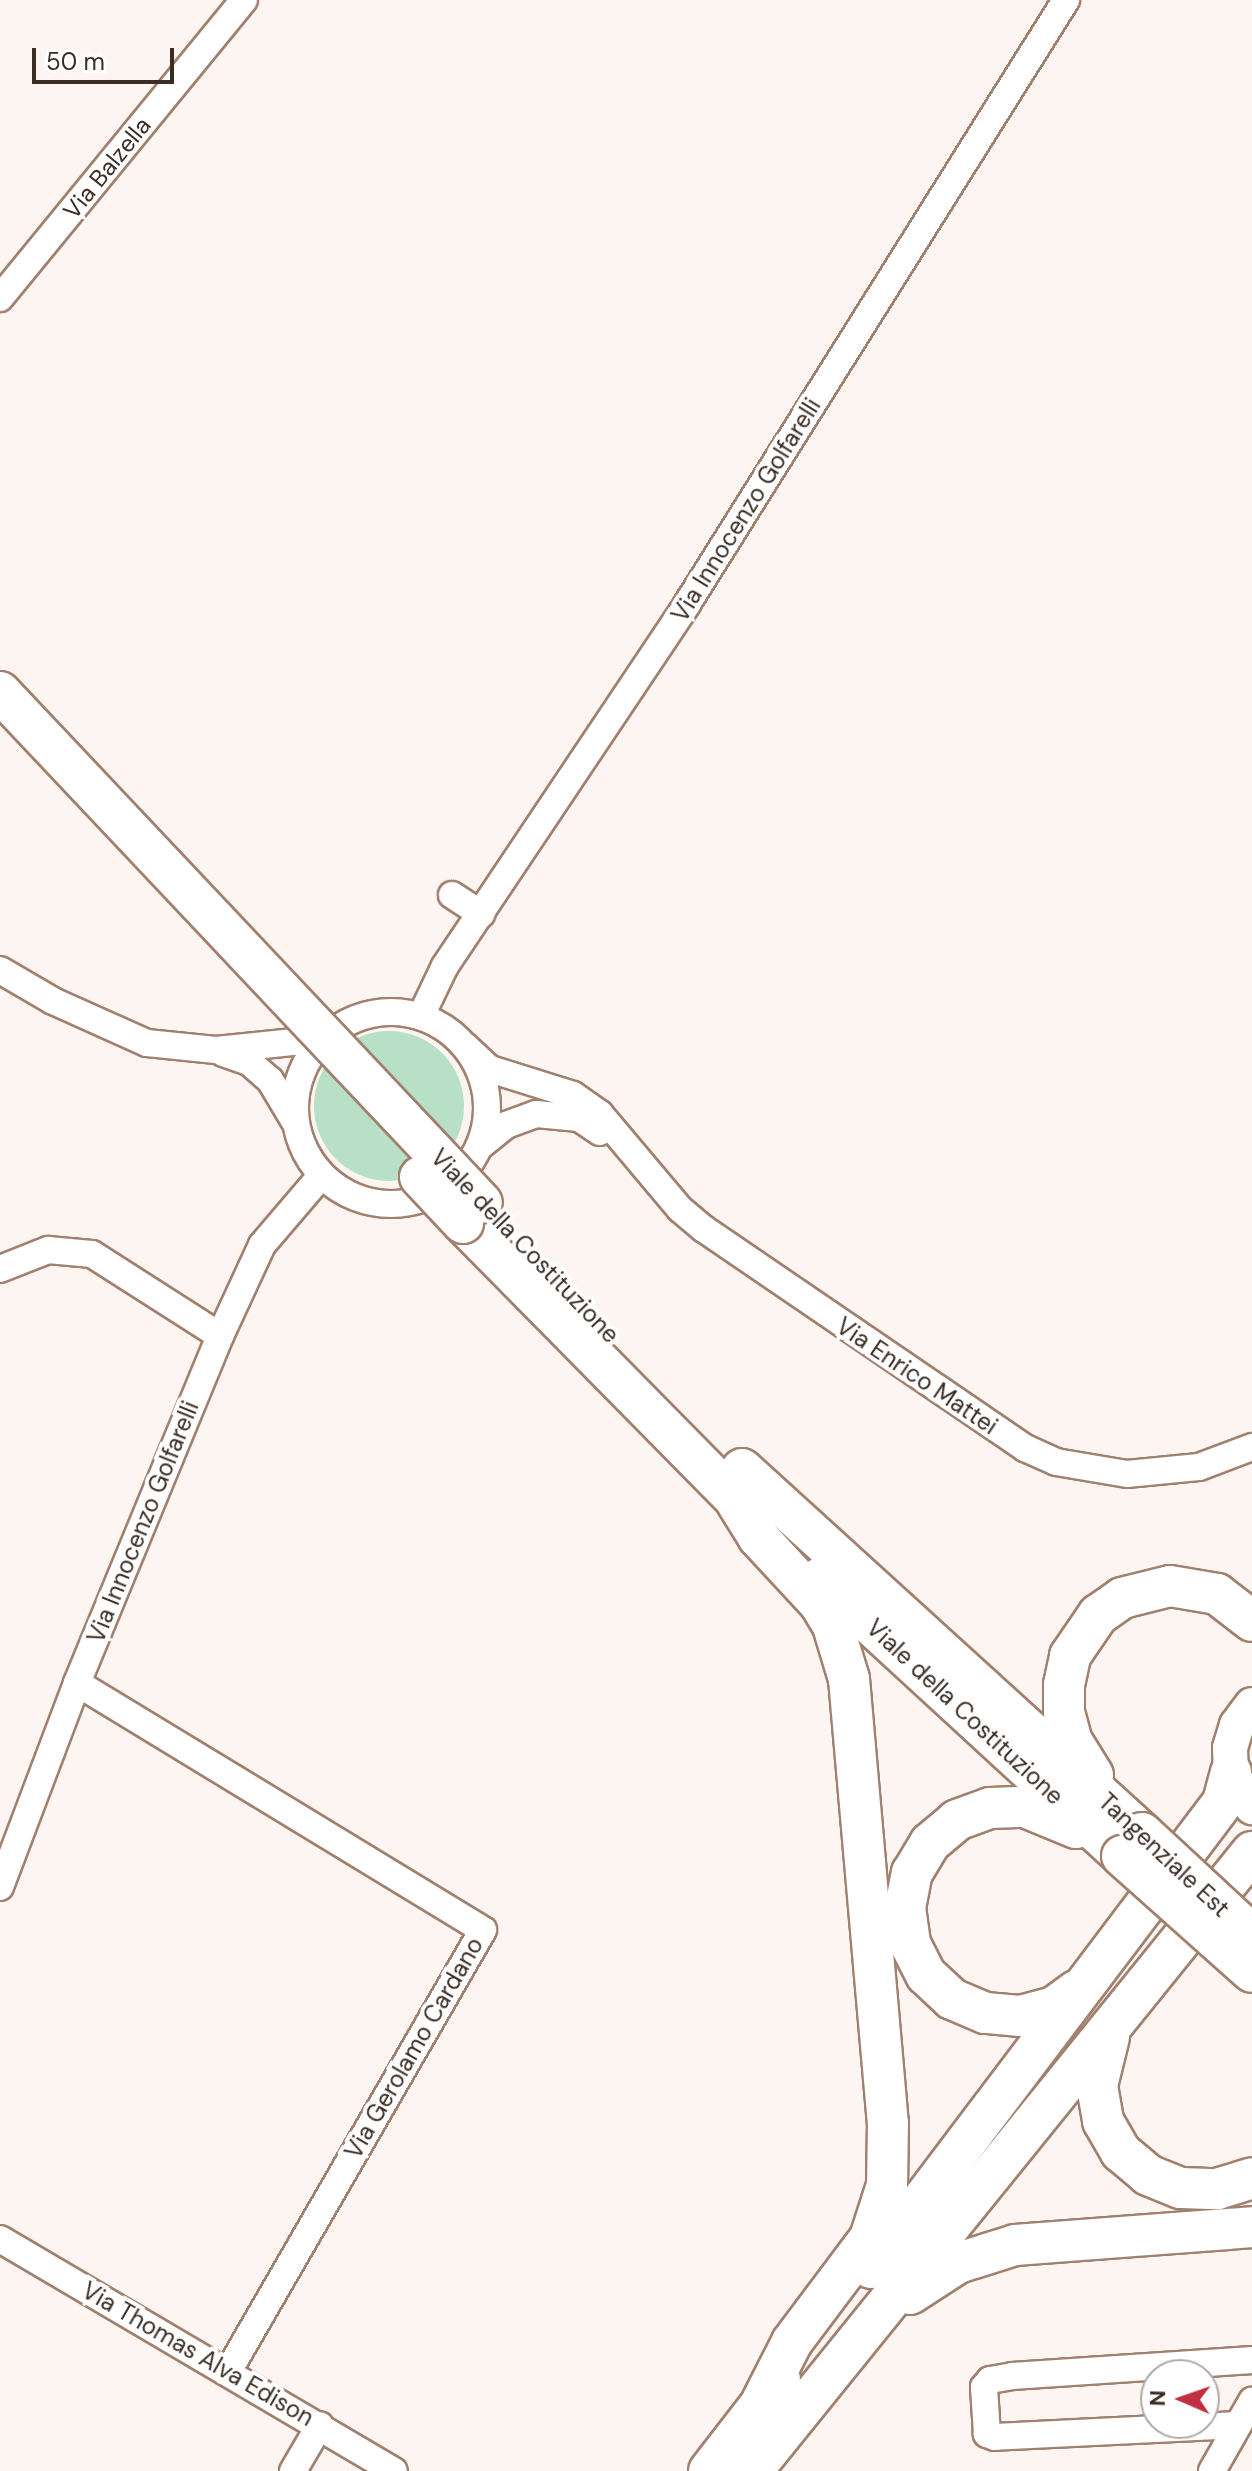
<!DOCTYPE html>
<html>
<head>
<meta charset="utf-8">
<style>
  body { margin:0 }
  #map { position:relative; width:1252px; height:2471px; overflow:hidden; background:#fcf5f1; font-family:"DM Sans",sans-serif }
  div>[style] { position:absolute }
  .green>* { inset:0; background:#b7e0c6 }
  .round { border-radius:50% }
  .roads { filter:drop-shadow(2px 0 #a0806e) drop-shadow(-2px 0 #a0806e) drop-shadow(0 2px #a0806e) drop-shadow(0 -2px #a0806e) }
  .minor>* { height:26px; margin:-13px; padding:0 13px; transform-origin:13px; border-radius:13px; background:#fff }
  .minor>.ring { margin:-13px; padding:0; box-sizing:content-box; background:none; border:26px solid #fff; border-radius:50% }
  .major>* { height:34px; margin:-17px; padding:0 17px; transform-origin:17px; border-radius:17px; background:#fff }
  .highway>* { height:40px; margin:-20px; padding:0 20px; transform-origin:20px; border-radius:20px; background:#fff }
  .bridges { filter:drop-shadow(2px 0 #a0806e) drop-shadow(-2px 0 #a0806e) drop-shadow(0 2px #a0806e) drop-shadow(0 -2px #a0806e) }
  .highway-bridge>* { height:40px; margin:-20px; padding:0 20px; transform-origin:20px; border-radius:20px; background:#fff }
  span { translate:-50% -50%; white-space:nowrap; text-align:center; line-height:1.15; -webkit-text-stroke:8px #fff; paint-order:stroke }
  .street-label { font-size:24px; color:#3a2d25 }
  .north { position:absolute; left:1140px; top:2359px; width:80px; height:80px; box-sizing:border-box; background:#fff; border:2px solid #b0aba8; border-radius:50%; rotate:272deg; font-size:22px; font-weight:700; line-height:32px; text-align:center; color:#3a2d25 }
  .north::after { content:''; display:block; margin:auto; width:28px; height:36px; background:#c02f42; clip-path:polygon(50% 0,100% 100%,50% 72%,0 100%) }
  .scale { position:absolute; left:32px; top:48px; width:142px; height:36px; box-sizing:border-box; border:4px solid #3a2d25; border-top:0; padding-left:10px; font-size:24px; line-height:28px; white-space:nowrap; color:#3a2d25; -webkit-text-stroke:6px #fff; paint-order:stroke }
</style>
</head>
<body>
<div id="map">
  <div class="green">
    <i class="round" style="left:314px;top:1031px;width:150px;height:150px"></i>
  </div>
  <div class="roads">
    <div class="minor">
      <i style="left:0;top:298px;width:385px;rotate:-50.7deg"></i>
      <i style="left:452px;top:895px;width:35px;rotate:33deg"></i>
      <i style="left:0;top:970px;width:61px;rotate:30.3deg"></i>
      <i style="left:53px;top:1001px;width:103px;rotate:24.1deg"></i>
      <i style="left:147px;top:1043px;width:69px;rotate:5.8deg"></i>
      <i style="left:216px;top:1050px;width:108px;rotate:-5.9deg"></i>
      <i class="ring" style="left:295px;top:1012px;width:166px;height:166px"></i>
      <i style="left:421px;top:1016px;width:55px;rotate:-64.4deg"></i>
      <i style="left:445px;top:966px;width:435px;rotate:-56.2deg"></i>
      <i style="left:687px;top:604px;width:713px;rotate:-57.89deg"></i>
      <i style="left:465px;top:1046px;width:34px;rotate:43deg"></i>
      <i style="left:490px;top:1069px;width:87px;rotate:17.4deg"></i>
      <i style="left:573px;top:1095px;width:33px;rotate:35deg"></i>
      <i style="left:600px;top:1114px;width:124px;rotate:49.9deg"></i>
      <i style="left:680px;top:1209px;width:31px;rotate:40deg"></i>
      <i style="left:704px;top:1229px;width:389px;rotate:34.3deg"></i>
      <i style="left:1025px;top:1448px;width:34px;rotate:24deg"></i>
      <i style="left:1056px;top:1462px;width:72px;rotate:9.6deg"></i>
      <i style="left:1127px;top:1474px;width:72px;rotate:-5.6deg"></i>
      <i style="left:1199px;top:1467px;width:57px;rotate:-20.7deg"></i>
      <i style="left:223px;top:1053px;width:28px;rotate:19deg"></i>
      <i style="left:249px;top:1062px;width:28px;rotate:41deg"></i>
      <i style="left:270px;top:1080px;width:49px;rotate:59.2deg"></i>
      <i style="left:479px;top:1147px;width:35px;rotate:-39deg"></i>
      <i style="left:506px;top:1125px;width:32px;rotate:-20deg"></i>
      <i style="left:536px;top:1114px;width:43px;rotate:5.3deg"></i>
      <i style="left:579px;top:1118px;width:25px;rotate:34deg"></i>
      <i style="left:0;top:1269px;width:52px;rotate:-21.6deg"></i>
      <i style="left:48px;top:1250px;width:44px;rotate:5.2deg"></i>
      <i style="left:92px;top:1254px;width:152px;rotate:32.6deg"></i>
      <i style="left:77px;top:1683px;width:475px;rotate:31.3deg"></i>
      <i style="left:483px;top:1930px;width:508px;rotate:120deg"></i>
      <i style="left:0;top:1887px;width:218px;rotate:-69.3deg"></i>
      <i style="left:77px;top:1683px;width:375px;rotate:-67.6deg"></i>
      <i style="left:220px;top:1336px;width:100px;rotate:-65.2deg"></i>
      <i style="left:262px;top:1245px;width:91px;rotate:-49.5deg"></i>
      <i style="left:0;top:2239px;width:457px;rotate:30.5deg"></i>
      <i style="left:1238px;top:2425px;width:243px;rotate:177.2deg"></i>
      <i style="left:995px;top:2437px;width:9px;rotate:-159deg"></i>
      <i style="left:987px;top:2434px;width:47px;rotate:-93.7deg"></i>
      <i style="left:984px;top:2387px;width:9px;rotate:-49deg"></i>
      <i style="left:990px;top:2380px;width:22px;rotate:-10deg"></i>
      <i style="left:1012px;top:2376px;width:241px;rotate:-3.8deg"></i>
      <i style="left:293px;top:2471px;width:53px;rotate:-59.6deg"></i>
      <i style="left:1212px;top:2471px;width:81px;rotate:-60.3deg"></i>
    </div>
    <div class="major">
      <i style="left:1252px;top:1705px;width:25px;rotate:127deg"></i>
      <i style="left:1237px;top:1725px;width:24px;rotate:107deg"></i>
      <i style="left:1230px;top:1748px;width:24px;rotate:88deg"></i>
      <i style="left:1231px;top:1772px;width:41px;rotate:59deg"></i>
    </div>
    <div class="highway">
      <i style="left:463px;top:1223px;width:416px;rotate:45.4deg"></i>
      <i style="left:742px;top:1469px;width:541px;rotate:42.3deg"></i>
      <i style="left:737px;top:1503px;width:40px;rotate:58deg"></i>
      <i style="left:758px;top:1537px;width:91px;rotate:47.2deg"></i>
      <i style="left:820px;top:1604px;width:26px;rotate:59deg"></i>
      <i style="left:833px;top:1626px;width:55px;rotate:73.2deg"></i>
      <i style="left:849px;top:1679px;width:446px;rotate:85deg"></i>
      <i style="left:888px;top:2123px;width:62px;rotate:90.9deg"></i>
      <i style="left:887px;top:2185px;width:56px;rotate:107.8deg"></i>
      <i style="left:870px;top:2238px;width:130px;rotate:126.9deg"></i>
      <i style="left:792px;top:2342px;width:66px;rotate:117deg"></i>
      <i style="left:820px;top:1578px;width:410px;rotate:42.6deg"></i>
      <i style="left:1093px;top:1775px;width:39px;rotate:-122deg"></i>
      <i style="left:1072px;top:1742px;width:31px;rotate:-105deg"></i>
      <i style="left:1064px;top:1712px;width:27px;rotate:-90deg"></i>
      <i style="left:1064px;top:1685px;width:30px;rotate:-78deg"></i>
      <i style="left:1070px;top:1656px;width:50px;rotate:-55.7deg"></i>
      <i style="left:1098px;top:1615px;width:29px;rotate:-35deg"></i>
      <i style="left:1122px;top:1598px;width:49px;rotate:-14deg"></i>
      <i style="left:1170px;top:1586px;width:48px;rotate:9.7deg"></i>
      <i style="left:1217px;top:1594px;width:44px;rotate:37.6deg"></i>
      <i style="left:1076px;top:1991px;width:27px;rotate:144deg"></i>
      <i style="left:1054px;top:2007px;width:35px;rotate:165deg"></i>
      <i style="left:1020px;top:2016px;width:35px;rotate:-175deg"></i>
      <i style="left:985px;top:2013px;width:36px;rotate:-157deg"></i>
      <i style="left:952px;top:1999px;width:35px;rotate:-137deg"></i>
      <i style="left:926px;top:1975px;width:36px;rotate:-117deg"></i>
      <i style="left:910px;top:1943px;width:35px;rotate:-98deg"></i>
      <i style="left:905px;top:1908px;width:36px;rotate:-79deg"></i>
      <i style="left:912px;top:1873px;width:35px;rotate:-59deg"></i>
      <i style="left:930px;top:1843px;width:35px;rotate:-40deg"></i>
      <i style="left:957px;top:1820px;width:35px;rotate:-20deg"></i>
      <i style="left:990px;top:1808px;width:35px;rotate:-2deg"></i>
      <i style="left:1025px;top:1807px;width:55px;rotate:22.4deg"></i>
      <i style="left:1109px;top:2037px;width:50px;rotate:103.8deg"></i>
      <i style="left:1097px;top:2086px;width:36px;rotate:80deg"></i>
      <i style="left:1103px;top:2121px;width:36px;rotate:60deg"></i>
      <i style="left:1121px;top:2152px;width:35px;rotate:40deg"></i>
      <i style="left:1148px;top:2175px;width:35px;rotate:22deg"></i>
      <i style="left:1181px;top:2188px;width:36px;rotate:2deg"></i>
      <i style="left:1217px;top:2189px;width:37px;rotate:-17deg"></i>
      <i style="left:871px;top:2268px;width:584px;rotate:-52.93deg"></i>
      <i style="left:1223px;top:1802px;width:31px;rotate:-75deg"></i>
      <i style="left:910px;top:2294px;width:57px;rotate:-32.9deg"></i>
      <i style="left:958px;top:2263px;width:60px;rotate:-17.5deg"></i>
      <i style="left:1015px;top:2245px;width:238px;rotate:-4.3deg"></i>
      <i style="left:709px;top:2471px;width:116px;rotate:-52.3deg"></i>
      <i style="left:752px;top:2471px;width:796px;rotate:-51.07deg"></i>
    </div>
  </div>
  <div class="bridges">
    <div class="highway-bridge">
      <i style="left:0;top:692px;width:702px;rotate:46.67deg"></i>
      <i style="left:420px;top:1177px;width:63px;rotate:46.9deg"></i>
      <i style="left:1142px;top:1833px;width:150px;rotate:42.8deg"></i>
      <i style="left:1122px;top:1856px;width:174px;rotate:41.7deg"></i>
    </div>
  </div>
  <div class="street-label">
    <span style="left:107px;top:168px;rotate:-51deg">Via Balzella</span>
    <span style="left:746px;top:510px;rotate:-58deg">Via Innocenzo Golfarelli</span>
    <span style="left:525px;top:1246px;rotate:46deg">Viale della Costituzione</span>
    <span style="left:917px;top:1376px;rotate:34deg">Via Enrico Mattei</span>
    <span style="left:143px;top:1522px;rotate:-68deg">Via Innocenzo Golfarelli</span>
    <span style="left:965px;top:1712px;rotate:43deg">Viale della Costituzione</span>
    <span style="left:1164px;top:1855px;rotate:43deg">Tangenziale Est</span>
    <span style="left:414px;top:2048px;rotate:-60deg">Via Gerolamo Cardano</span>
    <span style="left:198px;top:2354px;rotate:30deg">Via Thomas Alva Edison</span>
  </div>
  <div class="north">N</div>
  <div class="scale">50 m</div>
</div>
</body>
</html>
